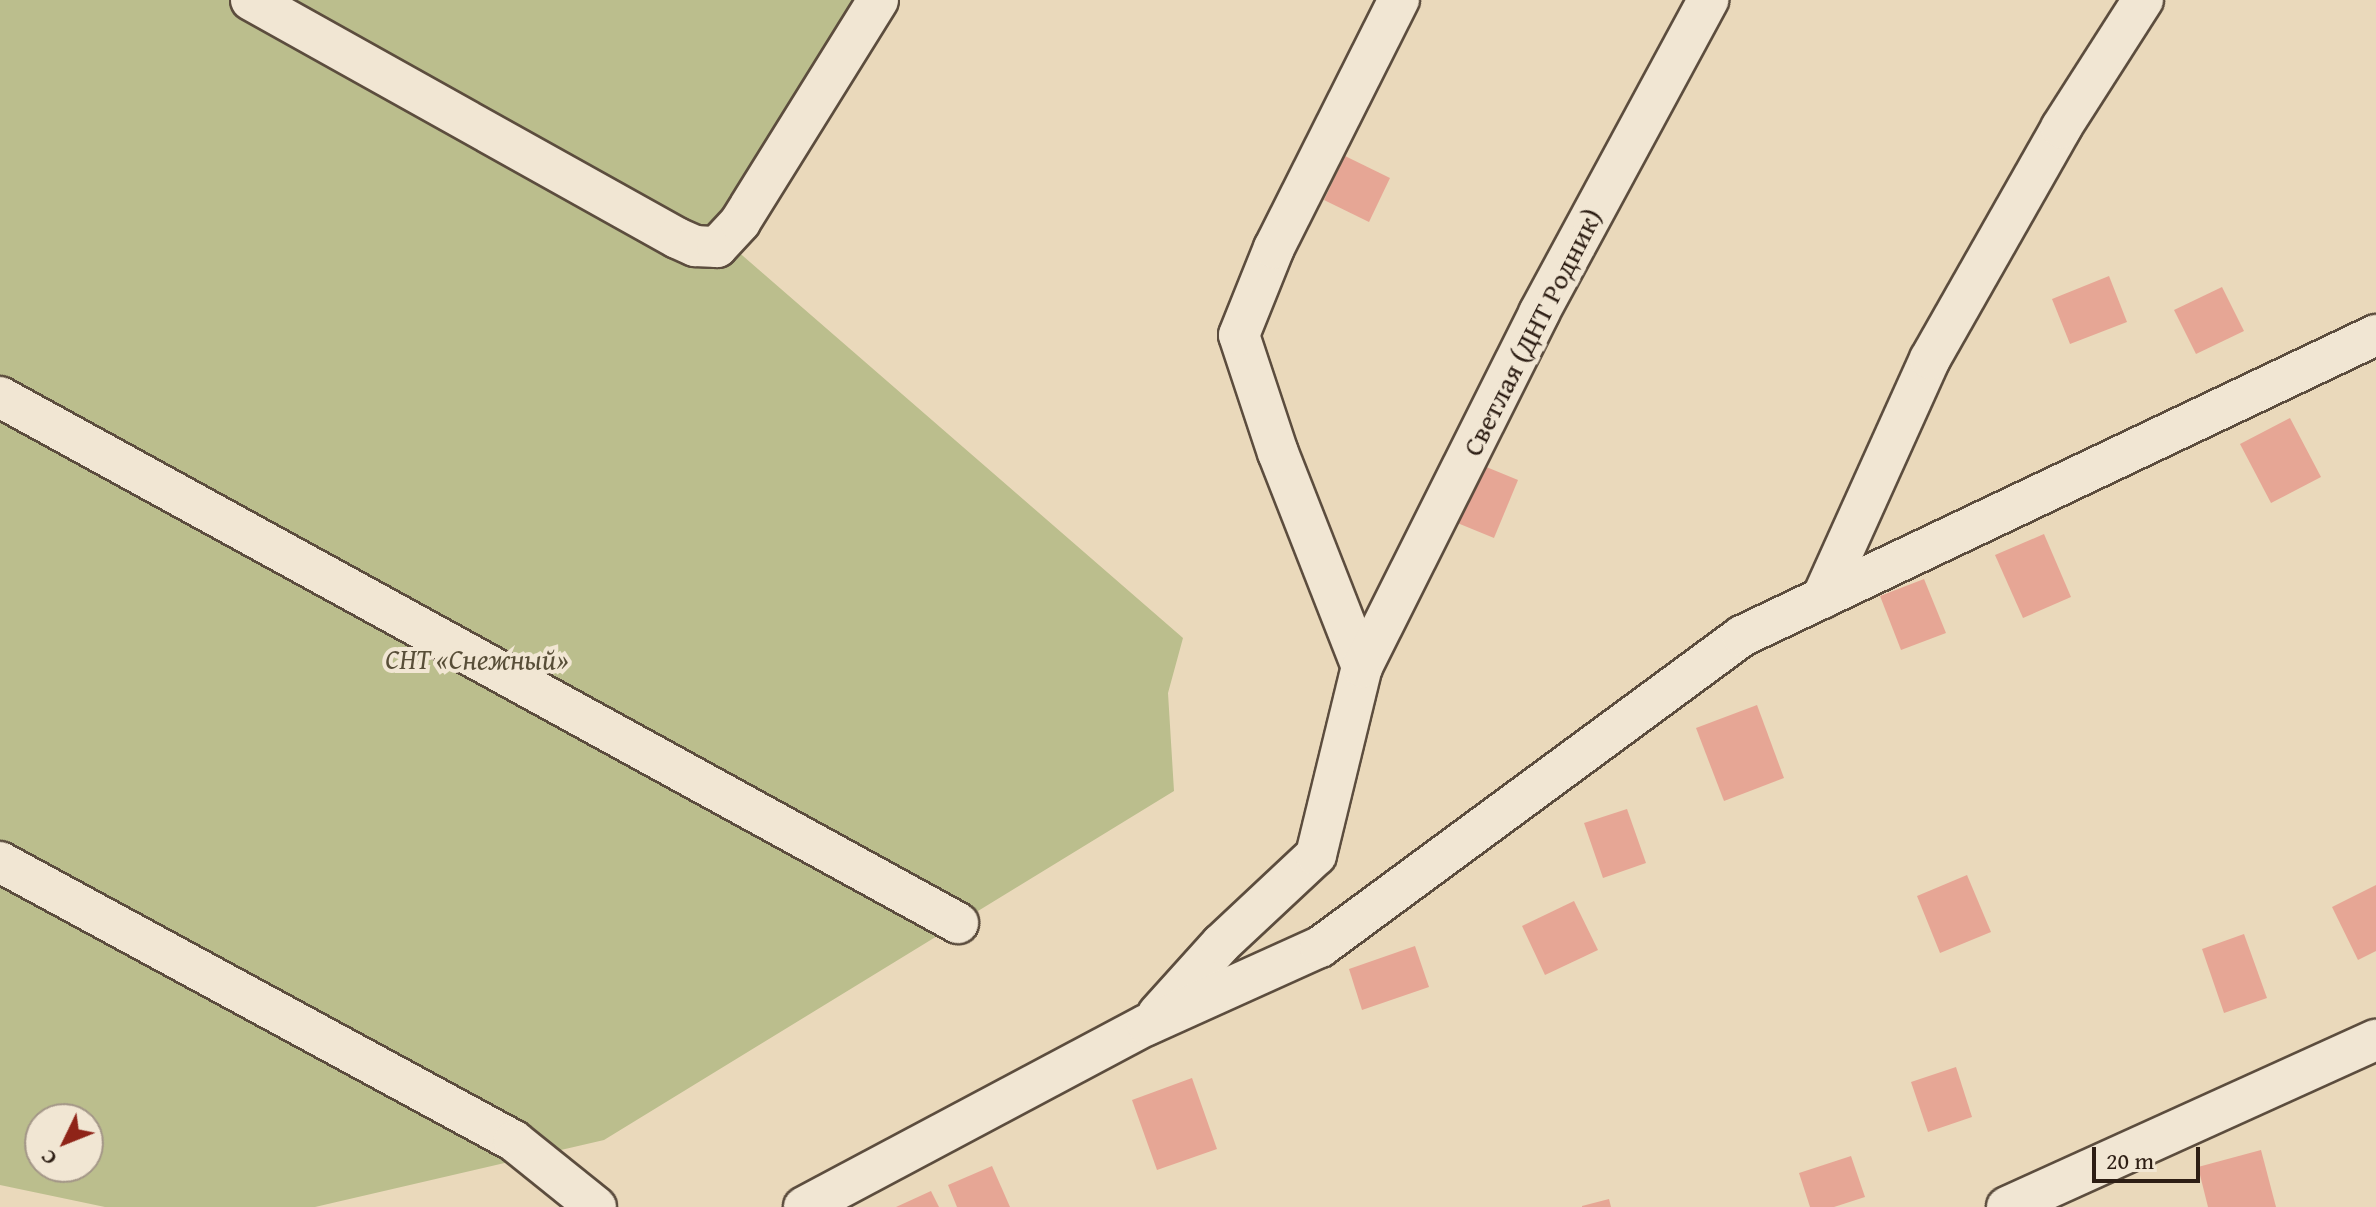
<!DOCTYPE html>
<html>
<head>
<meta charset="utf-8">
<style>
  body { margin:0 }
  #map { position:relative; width:2376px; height:1207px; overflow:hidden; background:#ead9bb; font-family:"Gentium Book Plus",serif }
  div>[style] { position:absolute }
  .green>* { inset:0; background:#bbbe8d }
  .building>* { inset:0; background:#e6a695 }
  .roads { filter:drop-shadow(2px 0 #5c4d3e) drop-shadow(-2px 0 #5c4d3e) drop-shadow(0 2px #5c4d3e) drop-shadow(0 -2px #5c4d3e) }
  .minor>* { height:40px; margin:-20px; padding:0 20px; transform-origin:20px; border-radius:20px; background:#f1e6d3 }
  span { translate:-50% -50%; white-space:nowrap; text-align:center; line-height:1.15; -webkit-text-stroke:8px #f1e6d3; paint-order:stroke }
  .street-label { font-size:28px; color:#2d1e14 }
  .park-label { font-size:28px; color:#584e38; font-style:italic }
  .north { position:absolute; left:24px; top:1103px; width:80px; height:80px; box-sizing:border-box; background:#f1e6d3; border:2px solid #a39687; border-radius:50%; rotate:227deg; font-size:22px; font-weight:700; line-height:32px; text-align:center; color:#2d1e14 }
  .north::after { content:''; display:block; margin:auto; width:28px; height:36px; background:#8f2418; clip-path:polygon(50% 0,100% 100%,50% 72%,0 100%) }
  .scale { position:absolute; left:2092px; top:1147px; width:108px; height:36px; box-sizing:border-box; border:4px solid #2d1e14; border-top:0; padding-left:10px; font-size:24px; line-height:28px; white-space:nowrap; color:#2d1e14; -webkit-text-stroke:6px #f1e6d3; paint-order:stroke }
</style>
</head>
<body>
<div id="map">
  <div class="green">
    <i style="clip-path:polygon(evenodd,0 0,853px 0,720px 236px,1183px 638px,1168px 693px,1174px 791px,604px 1140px,315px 1207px,105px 1207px,0 1185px,0 0,40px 1119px,88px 1119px,88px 1167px,40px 1167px,40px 1119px)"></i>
  </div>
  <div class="building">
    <i style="clip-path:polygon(1345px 156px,1390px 178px,1369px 222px,1324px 200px)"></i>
    <i style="clip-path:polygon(2109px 276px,2127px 322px,2070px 344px,2052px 299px)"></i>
    <i style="clip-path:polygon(2222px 287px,2244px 331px,2196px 354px,2174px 310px)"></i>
    <i style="clip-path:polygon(2290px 418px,2321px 477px,2271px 503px,2240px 444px)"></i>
    <i style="clip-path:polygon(1479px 464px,1518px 480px,1494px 538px,1455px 522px)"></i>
    <i style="clip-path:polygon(2044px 534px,2071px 597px,2023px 618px,1995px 555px)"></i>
    <i style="clip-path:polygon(1924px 579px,1946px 633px,1901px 650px,1880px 596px)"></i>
    <i style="clip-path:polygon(1757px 705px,1784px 778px,1724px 801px,1696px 728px)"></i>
    <i style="clip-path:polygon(1627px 809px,1646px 863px,1603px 878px,1584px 823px)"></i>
    <i style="clip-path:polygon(1967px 875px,1991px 932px,1940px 953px,1917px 896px)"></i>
    <i style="clip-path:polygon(2376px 885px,2376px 951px,2358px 960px,2332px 907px)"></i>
    <i style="clip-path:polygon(1574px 901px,1598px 950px,1545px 975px,1522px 926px)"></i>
    <i style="clip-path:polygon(2244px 934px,2267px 998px,2224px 1013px,2202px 949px)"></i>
    <i style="clip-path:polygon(1415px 946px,1429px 987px,1362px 1010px,1349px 969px)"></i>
    <i style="clip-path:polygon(1956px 1067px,1972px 1117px,1928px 1132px,1911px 1082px)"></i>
    <i style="clip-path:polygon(1192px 1078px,1217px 1149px,1157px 1170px,1132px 1100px)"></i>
    <i style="clip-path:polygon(2261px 1150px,2276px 1207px,2208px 1207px,2198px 1167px)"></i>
    <i style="clip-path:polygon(1851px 1156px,1865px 1197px,1834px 1207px,1810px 1207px,1799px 1173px)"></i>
    <i style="clip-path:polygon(992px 1166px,1010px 1207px,957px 1207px,948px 1185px)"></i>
    <i style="clip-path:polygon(931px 1191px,939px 1207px,896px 1207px)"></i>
    <i style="clip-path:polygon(1609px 1199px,1611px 1207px,1582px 1207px,1582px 1206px)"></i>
  </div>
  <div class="roads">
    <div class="minor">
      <i style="left:251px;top:0;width:488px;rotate:29.2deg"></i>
      <i style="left:677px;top:238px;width:20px;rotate:24deg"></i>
      <i style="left:695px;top:246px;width:22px;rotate:3deg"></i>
      <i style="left:717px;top:247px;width:34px;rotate:-47deg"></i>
      <i style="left:740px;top:222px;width:261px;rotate:-58.1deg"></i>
      <i style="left:0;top:397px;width:1093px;rotate:28.77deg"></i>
      <i style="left:1822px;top:598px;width:262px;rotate:-65.7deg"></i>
      <i style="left:1930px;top:359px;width:266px;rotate:-60.4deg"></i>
      <i style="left:2061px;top:128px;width:152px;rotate:-57.4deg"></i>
      <i style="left:1362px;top:667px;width:230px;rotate:-111.4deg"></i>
      <i style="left:1278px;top:453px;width:124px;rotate:-108.3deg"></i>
      <i style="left:1239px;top:335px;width:94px;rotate:-68.1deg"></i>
      <i style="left:1274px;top:248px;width:278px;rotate:-63.3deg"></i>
      <i style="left:0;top:862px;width:585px;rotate:28.49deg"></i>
      <i style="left:514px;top:1141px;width:105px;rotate:38.8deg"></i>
      <i style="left:1158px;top:1014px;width:94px;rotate:-48deg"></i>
      <i style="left:1221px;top:944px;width:130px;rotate:-43.1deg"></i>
      <i style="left:1316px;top:855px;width:194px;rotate:-76.3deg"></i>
      <i style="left:1362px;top:667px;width:396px;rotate:-63.4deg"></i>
      <i style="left:1539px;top:313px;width:356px;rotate:-61.6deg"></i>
      <i style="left:804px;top:1207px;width:388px;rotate:-28deg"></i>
      <i style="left:1147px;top:1025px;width:190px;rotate:-24.3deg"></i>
      <i style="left:1320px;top:947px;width:524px;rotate:-36.39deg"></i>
      <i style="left:1742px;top:636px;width:702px;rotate:-25.4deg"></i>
      <i style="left:2007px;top:1207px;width:405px;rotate:-24.4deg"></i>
    </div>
  </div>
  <div class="street-label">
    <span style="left:1532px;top:332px;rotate:-63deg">Светлая (ДНТ Родник)</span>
  </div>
  <div class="park-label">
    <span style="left:477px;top:659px">СНТ «Снежный»</span>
  </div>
  <div class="north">С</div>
  <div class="scale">20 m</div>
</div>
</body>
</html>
